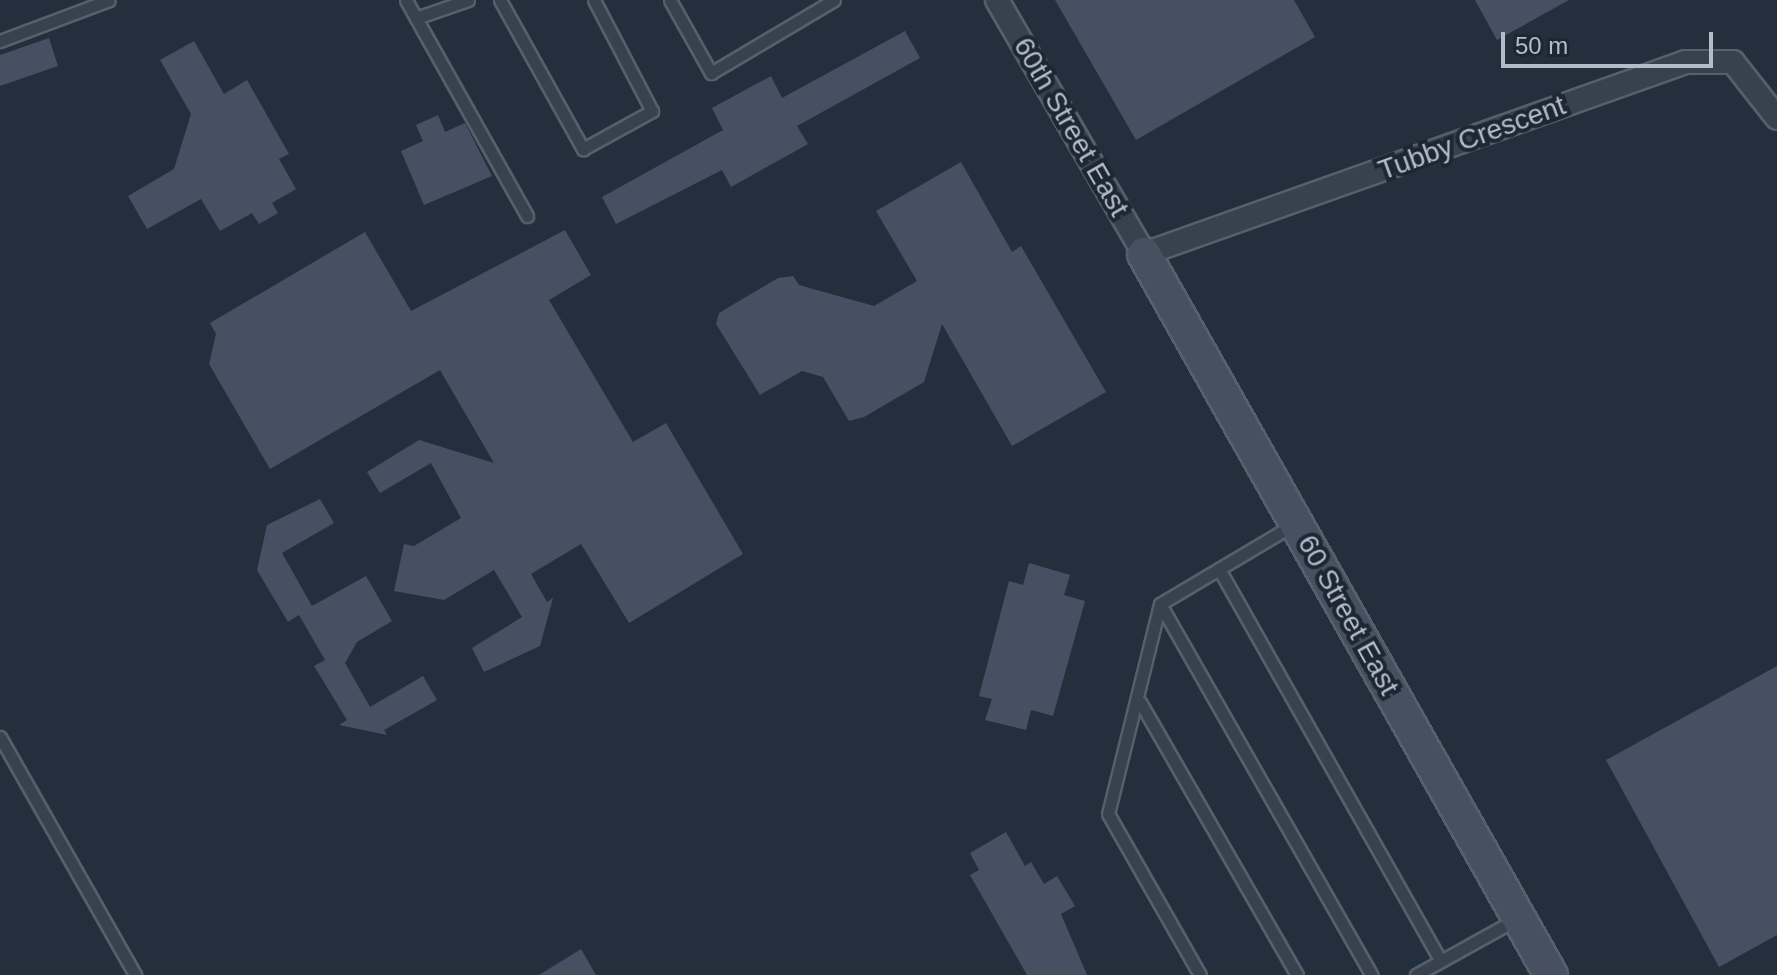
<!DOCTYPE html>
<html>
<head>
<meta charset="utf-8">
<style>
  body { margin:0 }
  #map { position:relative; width:1777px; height:975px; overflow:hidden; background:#242f3e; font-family:Arial,sans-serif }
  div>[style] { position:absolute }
  .building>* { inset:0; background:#455162 }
  .roads { filter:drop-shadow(2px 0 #565f6c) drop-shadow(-2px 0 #565f6c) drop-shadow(0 2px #565f6c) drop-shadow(0 -2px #565f6c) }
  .lane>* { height:11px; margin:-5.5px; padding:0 5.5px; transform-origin:5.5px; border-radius:5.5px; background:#38414e }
  .street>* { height:22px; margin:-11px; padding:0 11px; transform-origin:11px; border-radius:11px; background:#38414e }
  .secondary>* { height:32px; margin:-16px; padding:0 16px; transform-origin:16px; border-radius:16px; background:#465061 }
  span { translate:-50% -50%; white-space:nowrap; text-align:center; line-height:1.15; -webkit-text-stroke:8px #1d2633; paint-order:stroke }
  .street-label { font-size:28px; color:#b4bcc9 }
  .scale { position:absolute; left:1501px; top:32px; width:212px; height:36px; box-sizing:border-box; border:4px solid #b4bcc9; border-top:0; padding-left:10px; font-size:24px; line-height:28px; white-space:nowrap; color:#b4bcc9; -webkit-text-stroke:6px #1d2633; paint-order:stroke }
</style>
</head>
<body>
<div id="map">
  <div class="building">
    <i style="clip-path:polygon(1055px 0,1294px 0,1315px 37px,1136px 140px)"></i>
    <i style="clip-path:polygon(1475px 0,1569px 0,1497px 40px)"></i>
    <i style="clip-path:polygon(905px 31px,920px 58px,797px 126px,808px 144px,731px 187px,722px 170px,616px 224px,602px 197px,723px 130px,712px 108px,771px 76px,782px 98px)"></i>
    <i style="clip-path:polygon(49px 38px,58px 66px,0 86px,0 55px)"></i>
    <i style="clip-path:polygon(194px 41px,224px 94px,247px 80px,289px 154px,279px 159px,296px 189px,272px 203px,278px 213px,259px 224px,252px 213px,220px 231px,201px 199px,147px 229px,128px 196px,174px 169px,191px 114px,160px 60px)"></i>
    <i style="clip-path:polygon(438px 115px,445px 132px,465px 123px,492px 176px,424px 205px,401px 151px,423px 141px,416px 125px)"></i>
    <i style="clip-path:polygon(961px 162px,1012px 252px,1021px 246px,1106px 392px,1012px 446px,942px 324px,924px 382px,864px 417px,849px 421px,823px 377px,802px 371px,760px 395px,716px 324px,719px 313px,778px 278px,793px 276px,799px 285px,874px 306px,917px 281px,876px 211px)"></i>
    <i style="clip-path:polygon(565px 230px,591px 275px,549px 300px,633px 442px,666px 423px,743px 554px,629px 623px,581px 544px,531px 574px,547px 602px,553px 598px,540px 646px,484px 672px,472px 648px,522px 617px,494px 570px,444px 600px,394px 591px,404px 544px,414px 546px,461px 518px,431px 463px,380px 493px,367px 472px,419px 440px,494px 463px,440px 370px,270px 469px,209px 364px,216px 334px,210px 323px,365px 232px,411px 311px)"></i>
    <i style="clip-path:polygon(320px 499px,334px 523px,282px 553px,312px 606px,366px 576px,392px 621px,357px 642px,345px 663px,370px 707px,423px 676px,437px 700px,384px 730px,387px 735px,339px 725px,347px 720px,314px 666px,325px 660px,299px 615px,288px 622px,257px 570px,267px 525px)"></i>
    <i style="clip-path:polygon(1029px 563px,1070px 575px,1064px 595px,1085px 601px,1053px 716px,1031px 710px,1026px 730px,985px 720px,992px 699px,979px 696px,1009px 581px,1023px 585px)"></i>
    <i style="clip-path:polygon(1777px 666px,1777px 935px,1719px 967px,1606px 760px)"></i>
    <i style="clip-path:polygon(1006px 832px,1025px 866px,1031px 862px,1044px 884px,1057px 876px,1075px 906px,1061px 914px,1087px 975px,1027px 975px,970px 875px,979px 870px,970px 853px)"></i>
    <i style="clip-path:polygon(581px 949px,596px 975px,539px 975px)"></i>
  </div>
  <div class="roads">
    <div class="lane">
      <i style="left:406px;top:0;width:21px;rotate:61deg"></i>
      <i style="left:416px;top:18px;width:55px;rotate:-19.1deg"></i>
      <i style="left:500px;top:0;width:171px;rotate:60.9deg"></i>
      <i style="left:583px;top:149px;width:79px;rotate:-28.8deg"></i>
      <i style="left:652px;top:111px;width:125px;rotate:-117.6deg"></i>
      <i style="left:670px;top:0;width:84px;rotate:60.7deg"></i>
      <i style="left:711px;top:73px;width:143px;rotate:-30.7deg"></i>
      <i style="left:416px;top:18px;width:227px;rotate:60.7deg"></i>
      <i style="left:0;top:41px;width:116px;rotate:-20.6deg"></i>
      <i style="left:1219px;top:569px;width:450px;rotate:60.5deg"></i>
      <i style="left:1160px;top:604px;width:427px;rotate:60.3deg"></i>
      <i style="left:1140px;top:702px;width:315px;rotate:60.1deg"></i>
      <i style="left:0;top:737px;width:274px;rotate:60.4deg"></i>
      <i style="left:1200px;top:975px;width:185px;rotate:-119.7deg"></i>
      <i style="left:1108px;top:814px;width:216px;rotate:-76.1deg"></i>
      <i style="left:1160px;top:604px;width:157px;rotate:-30.7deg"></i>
      <i style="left:1416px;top:975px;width:113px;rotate:-29.1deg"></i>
    </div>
    <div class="street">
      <i style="left:997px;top:0;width:293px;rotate:59.9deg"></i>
      <i style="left:1144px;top:254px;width:575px;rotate:-19.51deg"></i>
      <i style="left:1686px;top:62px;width:47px"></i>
      <i style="left:1733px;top:62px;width:71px;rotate:51.8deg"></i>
    </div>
    <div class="secondary">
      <i style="left:1144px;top:254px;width:828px;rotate:60.56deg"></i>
    </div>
  </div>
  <div class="street-label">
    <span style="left:1071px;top:127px;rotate:60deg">60th Street East</span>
    <span style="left:1472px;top:138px;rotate:-20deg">Tubby Crescent</span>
    <span style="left:1348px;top:615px;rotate:61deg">60 Street East</span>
  </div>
  <div class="scale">50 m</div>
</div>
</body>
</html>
